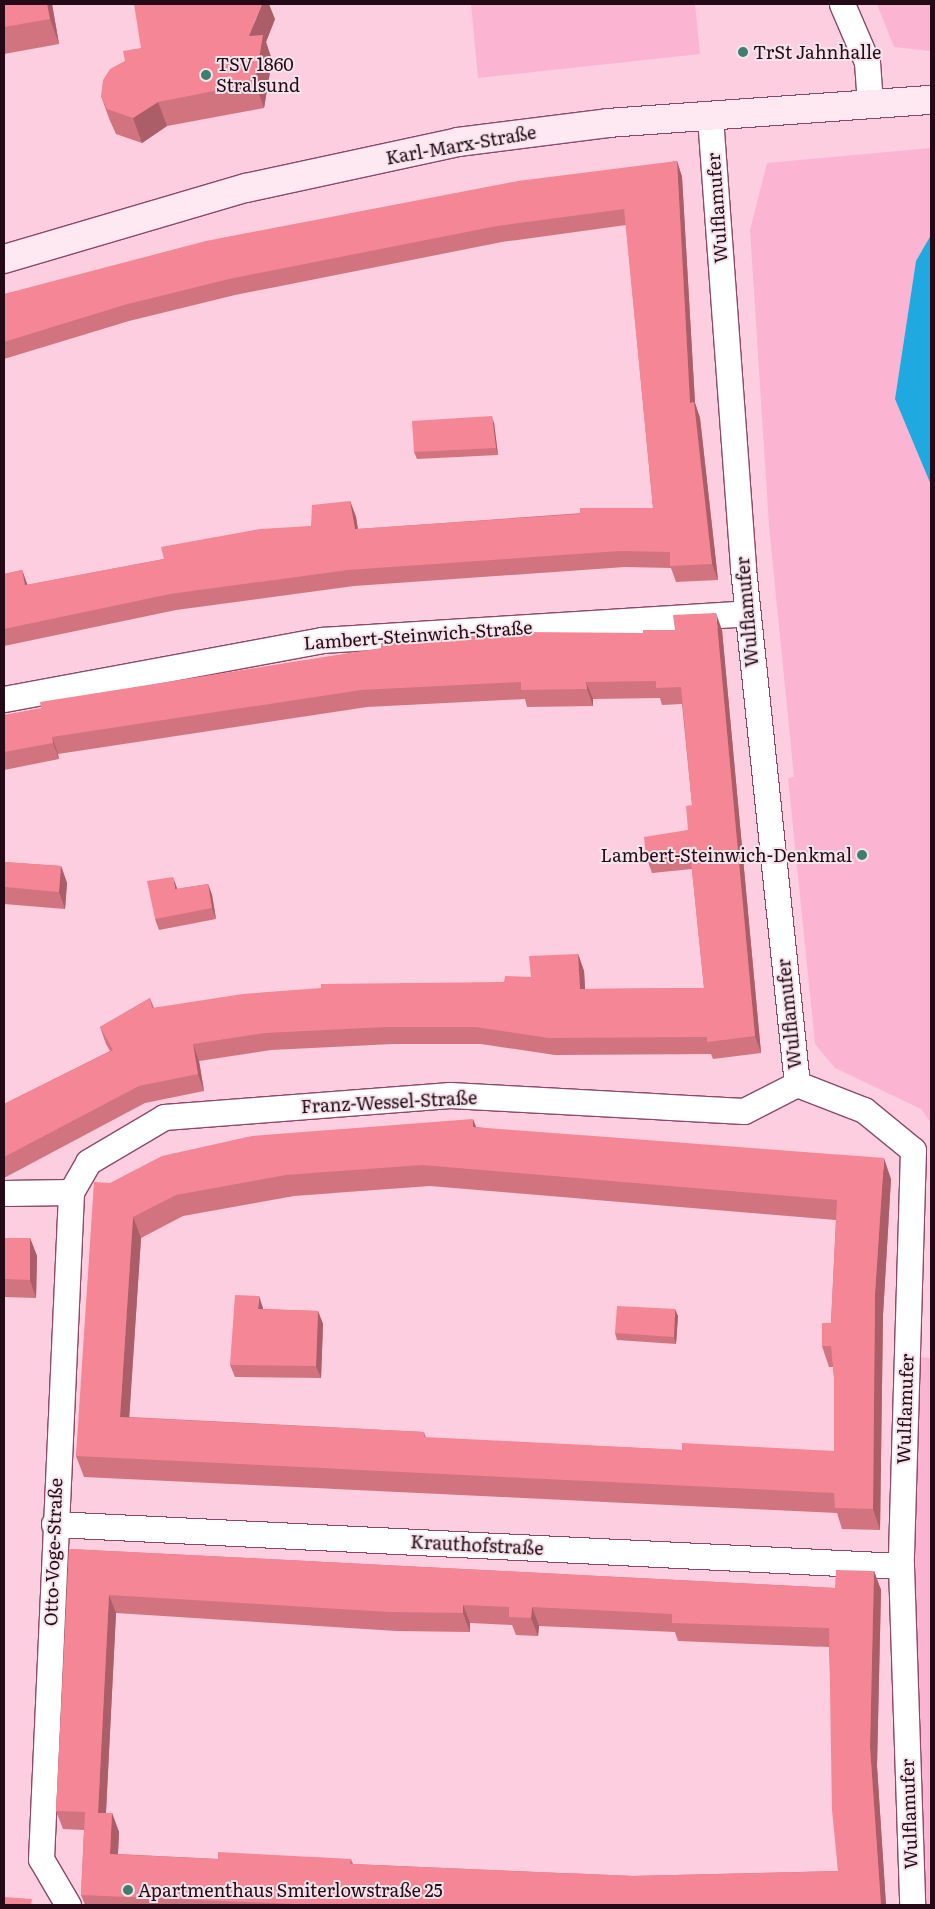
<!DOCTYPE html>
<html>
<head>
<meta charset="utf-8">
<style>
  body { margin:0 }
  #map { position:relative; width:935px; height:1909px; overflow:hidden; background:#fdcee0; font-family:Literata,serif }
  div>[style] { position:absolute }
  .green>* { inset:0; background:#fbb4d2 }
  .water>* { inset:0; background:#20a8e0 }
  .roads { filter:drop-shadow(1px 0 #8b4967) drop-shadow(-1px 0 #8b4967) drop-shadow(0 1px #8b4967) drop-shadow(0 -1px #8b4967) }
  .street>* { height:25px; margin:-12.5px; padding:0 12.5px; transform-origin:12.5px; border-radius:12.5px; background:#fff }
  .secondary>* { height:28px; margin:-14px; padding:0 14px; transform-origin:14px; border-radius:14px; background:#fee9f2 }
  .wall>* { inset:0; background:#d27380 }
  .shaded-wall>* { inset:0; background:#ab5e68 }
  .building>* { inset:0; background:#f48695 }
  .dots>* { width:14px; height:14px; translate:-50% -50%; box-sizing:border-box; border:2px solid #f5e5eb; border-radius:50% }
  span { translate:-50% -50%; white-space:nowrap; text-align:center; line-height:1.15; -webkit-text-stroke:4px #f5e5eb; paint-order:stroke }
  .poi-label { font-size:18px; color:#240a17 }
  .left { translate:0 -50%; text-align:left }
  .right { translate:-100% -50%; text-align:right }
  .street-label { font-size:18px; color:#240a17 }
  .frame { position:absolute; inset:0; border:5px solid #240a17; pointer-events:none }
</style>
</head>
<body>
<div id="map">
  <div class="green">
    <i style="clip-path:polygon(471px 4px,695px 4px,700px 54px,478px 78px)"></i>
    <i style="clip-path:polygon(877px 4px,931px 4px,931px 51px,894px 47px)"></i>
    <i style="clip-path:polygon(931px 148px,931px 235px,916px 261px,895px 399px,931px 485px,931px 1123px,921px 1109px,835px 1068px,815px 1044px,788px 778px,794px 777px,769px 526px,750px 230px,767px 163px)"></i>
    <i style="clip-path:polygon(917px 1357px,931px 1358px,931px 1905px,919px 1905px,901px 1576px)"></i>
  </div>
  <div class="water">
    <i style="clip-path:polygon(931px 235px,931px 485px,895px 399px,916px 261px)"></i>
  </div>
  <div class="roads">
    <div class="street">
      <i style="left:842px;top:4px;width:63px;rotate:66.7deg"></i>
      <i style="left:867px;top:62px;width:42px;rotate:85.9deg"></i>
      <i style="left:710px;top:117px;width:452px;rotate:85.8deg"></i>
      <i style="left:743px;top:568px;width:519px;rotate:84.03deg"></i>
      <i style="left:797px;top:1084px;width:72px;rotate:21.2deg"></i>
      <i style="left:864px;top:1110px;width:63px;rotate:39.2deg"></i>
      <i style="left:913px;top:1150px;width:416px;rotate:91.7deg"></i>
      <i style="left:901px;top:1566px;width:339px;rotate:88.1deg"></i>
      <i style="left:4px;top:699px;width:323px;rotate:-10.5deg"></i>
      <i style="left:322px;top:640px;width:426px;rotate:-3.6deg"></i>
      <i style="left:4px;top:1193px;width:67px;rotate:-0.9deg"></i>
      <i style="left:71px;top:1192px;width:34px;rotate:-60deg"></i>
      <i style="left:88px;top:1162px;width:88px;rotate:-30.6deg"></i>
      <i style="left:164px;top:1117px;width:287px;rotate:-4.4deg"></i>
      <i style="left:450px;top:1095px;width:294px;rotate:3.1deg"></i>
      <i style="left:744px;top:1111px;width:59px;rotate:-27deg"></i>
      <i style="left:54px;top:1524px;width:848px;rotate:2.84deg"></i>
      <i style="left:68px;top:1905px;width:53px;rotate:-120.4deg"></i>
      <i style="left:41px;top:1859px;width:668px;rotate:-87.42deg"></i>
    </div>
    <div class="secondary">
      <i style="left:4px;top:259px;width:252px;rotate:-16.4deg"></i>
      <i style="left:246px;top:188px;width:217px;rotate:-12.2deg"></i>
      <i style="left:458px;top:142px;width:151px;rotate:-7.2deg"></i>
      <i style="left:608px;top:123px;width:324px;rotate:-4.1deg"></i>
    </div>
  </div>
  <div class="wall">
    <i style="clip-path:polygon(4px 4px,52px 4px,59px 44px,4px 54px)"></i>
    <i style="clip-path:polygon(275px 19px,266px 42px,272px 60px,264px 108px,167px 126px,142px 143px,116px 134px,110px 121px,101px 96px,125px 61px,141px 48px)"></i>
    <i style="clip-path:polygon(677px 161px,682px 177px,695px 403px,700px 418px,718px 580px,676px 582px,671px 568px,625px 567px,354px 586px,176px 610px,4px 646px,4px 574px,22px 570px,27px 585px,164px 559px,311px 526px,350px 501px,356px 517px,358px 529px,653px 508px,626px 225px,502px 242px,235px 295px,129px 321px,4px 359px,4px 294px)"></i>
    <i style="clip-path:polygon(494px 423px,498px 455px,417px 459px,414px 452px)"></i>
    <i style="clip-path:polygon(675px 630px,722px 630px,761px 1053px,713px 1059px,711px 1054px,555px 1055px,481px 1044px,393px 1044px,271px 1050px,199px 1061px,204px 1091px,145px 1103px,4px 1178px,4px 1104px,110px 1051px,106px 1044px,100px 1027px,150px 998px,154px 1008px,504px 982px,531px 977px,578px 954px,584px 971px,585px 989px,704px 988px,692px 869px,652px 873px,646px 856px,688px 830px,692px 805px,682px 704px,662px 705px,660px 698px,593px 699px,593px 706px,527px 707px,525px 699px,367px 707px,58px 754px,59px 759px,4px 770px,4px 715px,643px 633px)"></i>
    <i style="clip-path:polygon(4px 862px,61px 866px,67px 883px,65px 909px,4px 904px)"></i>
    <i style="clip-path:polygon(208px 884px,212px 895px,216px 919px,159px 930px,155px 919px,177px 889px)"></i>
    <i style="clip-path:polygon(evenodd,476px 1127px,891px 1179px,883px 1315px,880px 1530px,842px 1529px,837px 1513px,84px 1477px,76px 1456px,110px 1183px,476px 1127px,430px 1186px,836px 1220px,831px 1323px,822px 1346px,829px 1367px,833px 1367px,834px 1377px,834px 1451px,682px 1450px,426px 1438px,424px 1432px,129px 1417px,141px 1238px,183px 1216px,294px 1196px,430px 1186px)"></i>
    <i style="clip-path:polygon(4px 1238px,30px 1238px,37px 1256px,36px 1298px,4px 1297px)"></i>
    <i style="clip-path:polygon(263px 1308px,263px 1309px,318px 1311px,323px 1324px,321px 1378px,235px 1377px,230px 1365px)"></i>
    <i style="clip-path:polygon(678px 1316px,676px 1344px,617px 1340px,615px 1333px)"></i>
    <i style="clip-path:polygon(evenodd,69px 1549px,835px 1588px,874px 1571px,881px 1590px,877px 1766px,886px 1905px,85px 1905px,81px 1895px,84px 1830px,63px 1829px,56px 1811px,69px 1549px,116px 1613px,397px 1631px,470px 1632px,470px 1623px,512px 1625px,516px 1635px,538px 1636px,539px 1626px,675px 1632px,678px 1641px,829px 1647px,838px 1871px,633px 1876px,353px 1864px,351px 1859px,218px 1859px,118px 1854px,119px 1832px,112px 1813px,106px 1813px,116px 1613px)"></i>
  </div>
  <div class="shaded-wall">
    <i style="clip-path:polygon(47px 4px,52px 4px,59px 44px,50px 19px)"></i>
    <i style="clip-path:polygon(262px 4px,269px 4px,275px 19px,266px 42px,272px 60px,264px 108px,255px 83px,249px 36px)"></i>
    <i style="clip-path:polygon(158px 102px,167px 126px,142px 143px,133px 118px)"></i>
    <i style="clip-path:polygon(677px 161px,682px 177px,695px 403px,700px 418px,718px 580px,712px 564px,690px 403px)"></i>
    <i style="clip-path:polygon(492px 416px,494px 423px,498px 455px,496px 448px)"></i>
    <i style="clip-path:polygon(350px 501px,356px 517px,360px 545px,355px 529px)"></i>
    <i style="clip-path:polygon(22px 570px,28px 586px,25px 585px)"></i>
    <i style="clip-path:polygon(716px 613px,722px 630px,761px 1053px,755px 1036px)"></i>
    <i style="clip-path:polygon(586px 682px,593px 699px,593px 706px,587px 689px)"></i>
    <i style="clip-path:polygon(52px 737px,58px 754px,59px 759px,53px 743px)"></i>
    <i style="clip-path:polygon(61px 866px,67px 883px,65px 909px,59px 892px)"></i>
    <i style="clip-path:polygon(173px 877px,177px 888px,179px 900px,175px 889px)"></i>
    <i style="clip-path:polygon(208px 884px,212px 895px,216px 919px,212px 908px)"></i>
    <i style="clip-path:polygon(578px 954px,584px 971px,586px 1006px,580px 989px)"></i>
    <i style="clip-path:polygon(193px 1044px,199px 1061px,204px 1091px,198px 1074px)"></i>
    <i style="clip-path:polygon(473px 1119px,481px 1140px,473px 1127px)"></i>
    <i style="clip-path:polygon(884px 1158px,891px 1179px,883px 1315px,880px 1530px,873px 1509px,875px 1294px)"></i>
    <i style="clip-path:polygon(133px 1217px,141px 1238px,128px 1437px,120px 1417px)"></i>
    <i style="clip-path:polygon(30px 1238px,37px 1256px,36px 1298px,30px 1280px)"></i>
    <i style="clip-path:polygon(259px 1296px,263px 1308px,263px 1322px,258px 1309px)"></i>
    <i style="clip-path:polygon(675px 1309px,678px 1316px,676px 1344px,674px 1337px)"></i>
    <i style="clip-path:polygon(318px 1311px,323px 1324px,321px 1378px,316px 1366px)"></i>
    <i style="clip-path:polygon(874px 1571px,881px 1590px,877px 1766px,886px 1905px,881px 1905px,870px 1747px)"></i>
    <i style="clip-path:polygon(109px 1595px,116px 1613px,105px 1831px,98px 1813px)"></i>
    <i style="clip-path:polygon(463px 1605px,470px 1623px,470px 1632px,463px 1613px)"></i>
    <i style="clip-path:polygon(532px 1607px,539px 1626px,538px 1636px,531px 1618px)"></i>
    <i style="clip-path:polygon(112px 1813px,119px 1832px,117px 1872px,110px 1854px)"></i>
  </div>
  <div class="building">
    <i style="clip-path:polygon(4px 4px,47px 4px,50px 19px,4px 27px)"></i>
    <i style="clip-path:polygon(134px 4px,262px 4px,249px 36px,263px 35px,255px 83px,158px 102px,133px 118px,107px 109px,101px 96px,103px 80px,110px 69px,125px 61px,123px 51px,141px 48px)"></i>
    <i style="clip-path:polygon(677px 161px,690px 403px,694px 402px,712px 564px,670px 566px,670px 552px,620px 551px,348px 570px,170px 594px,4px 629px,4px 574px,22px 570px,25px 585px,164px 559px,161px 547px,260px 529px,311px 526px,312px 505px,350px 501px,355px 529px,580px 514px,580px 508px,653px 508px,624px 209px,497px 226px,229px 279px,124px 305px,4px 342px,4px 294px,206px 241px,518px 181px)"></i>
    <i style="clip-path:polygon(492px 416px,496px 448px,414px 452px,412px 421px)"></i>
    <i style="clip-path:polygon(716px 613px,755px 1036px,707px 1042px,707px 1037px,549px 1038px,475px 1027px,387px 1027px,265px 1033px,193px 1044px,198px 1074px,139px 1086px,4px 1157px,4px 1104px,113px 1050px,100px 1027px,150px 998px,152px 1008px,243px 994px,321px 988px,321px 984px,504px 982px,505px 976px,531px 977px,529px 956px,578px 954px,580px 989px,704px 988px,690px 852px,646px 856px,644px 837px,688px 830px,686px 806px,692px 805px,681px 687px,656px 688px,656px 681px,586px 682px,587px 689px,521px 690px,521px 682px,361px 690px,52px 737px,53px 743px,4px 752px,4px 715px,41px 708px,40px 702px,381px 648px,381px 643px,524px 632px,643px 633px,643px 630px,675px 630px,673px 615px)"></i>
    <i style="clip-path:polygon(4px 862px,61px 866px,59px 892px,4px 887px)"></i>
    <i style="clip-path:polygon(173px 877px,175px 889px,208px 884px,212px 908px,155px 919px,147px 881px)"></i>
    <i style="clip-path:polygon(evenodd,473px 1119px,473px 1127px,884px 1158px,875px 1294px,873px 1509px,835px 1508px,834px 1493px,76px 1456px,94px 1182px,110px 1183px,162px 1156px,252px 1136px,473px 1119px,422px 1165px,837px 1200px,831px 1323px,822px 1323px,822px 1346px,831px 1346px,834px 1377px,834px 1451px,682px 1443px,682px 1450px,604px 1446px,424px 1437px,424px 1432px,120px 1417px,133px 1217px,176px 1195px,286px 1175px,422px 1165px)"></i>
    <i style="clip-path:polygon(4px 1238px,30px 1238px,30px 1280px,4px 1279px)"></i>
    <i style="clip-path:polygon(235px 1295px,259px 1296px,258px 1309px,318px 1311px,316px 1366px,230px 1365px)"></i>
    <i style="clip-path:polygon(617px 1306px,675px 1309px,674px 1337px,615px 1333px)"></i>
    <i style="clip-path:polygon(evenodd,69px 1549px,835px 1588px,836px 1570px,874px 1571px,870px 1747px,881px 1905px,316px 1905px,81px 1895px,85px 1812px,56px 1811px,69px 1549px,109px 1595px,390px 1612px,463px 1613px,463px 1605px,509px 1607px,509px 1617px,531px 1618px,532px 1607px,672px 1614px,672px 1623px,829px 1628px,832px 1810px,838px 1871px,633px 1876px,350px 1864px,351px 1859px,218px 1852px,218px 1859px,110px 1854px,112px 1813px,98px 1813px,109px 1595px)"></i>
    <i style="clip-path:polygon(4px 1897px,32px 1899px,31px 1905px,4px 1905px)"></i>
  </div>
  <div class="dots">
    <i style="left:743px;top:52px;background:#3f7e6c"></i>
    <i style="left:206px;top:75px;background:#3f7e6c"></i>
    <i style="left:862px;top:855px;background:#3f7e6c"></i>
    <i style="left:128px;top:1890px;background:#3f7e6c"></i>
  </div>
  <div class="poi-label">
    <span class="left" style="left:753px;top:52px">TrSt Jahnhalle</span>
    <span class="left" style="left:216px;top:75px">TSV 1860<br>Stralsund</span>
    <span class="right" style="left:852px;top:855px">Lambert-Steinwich-Denkmal</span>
    <span class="left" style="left:138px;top:1890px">Apartmenthaus Smiterlowstraße 25</span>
  </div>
  <div class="street-label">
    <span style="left:461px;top:145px;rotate:-10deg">Karl-Marx-Straße</span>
    <span style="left:717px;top:208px;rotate:-94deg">Wulflamufer</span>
    <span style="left:747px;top:612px;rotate:-95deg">Wulflamufer</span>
    <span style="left:418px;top:635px;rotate:-4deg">Lambert-Steinwich-Straße</span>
    <span style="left:789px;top:1014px;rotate:-96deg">Wulflamufer</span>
    <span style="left:389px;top:1102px;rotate:-3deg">Franz-Wessel-Straße</span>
    <span style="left:905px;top:1409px;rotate:-88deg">Wulflamufer</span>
    <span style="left:477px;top:1545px;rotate:3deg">Krauthofstraße</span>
    <span style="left:53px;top:1552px;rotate:-88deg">Otto-Voge-Straße</span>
    <span style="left:909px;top:1814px;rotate:-92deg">Wulflamufer</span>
  </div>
  <div class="frame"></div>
</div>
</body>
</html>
